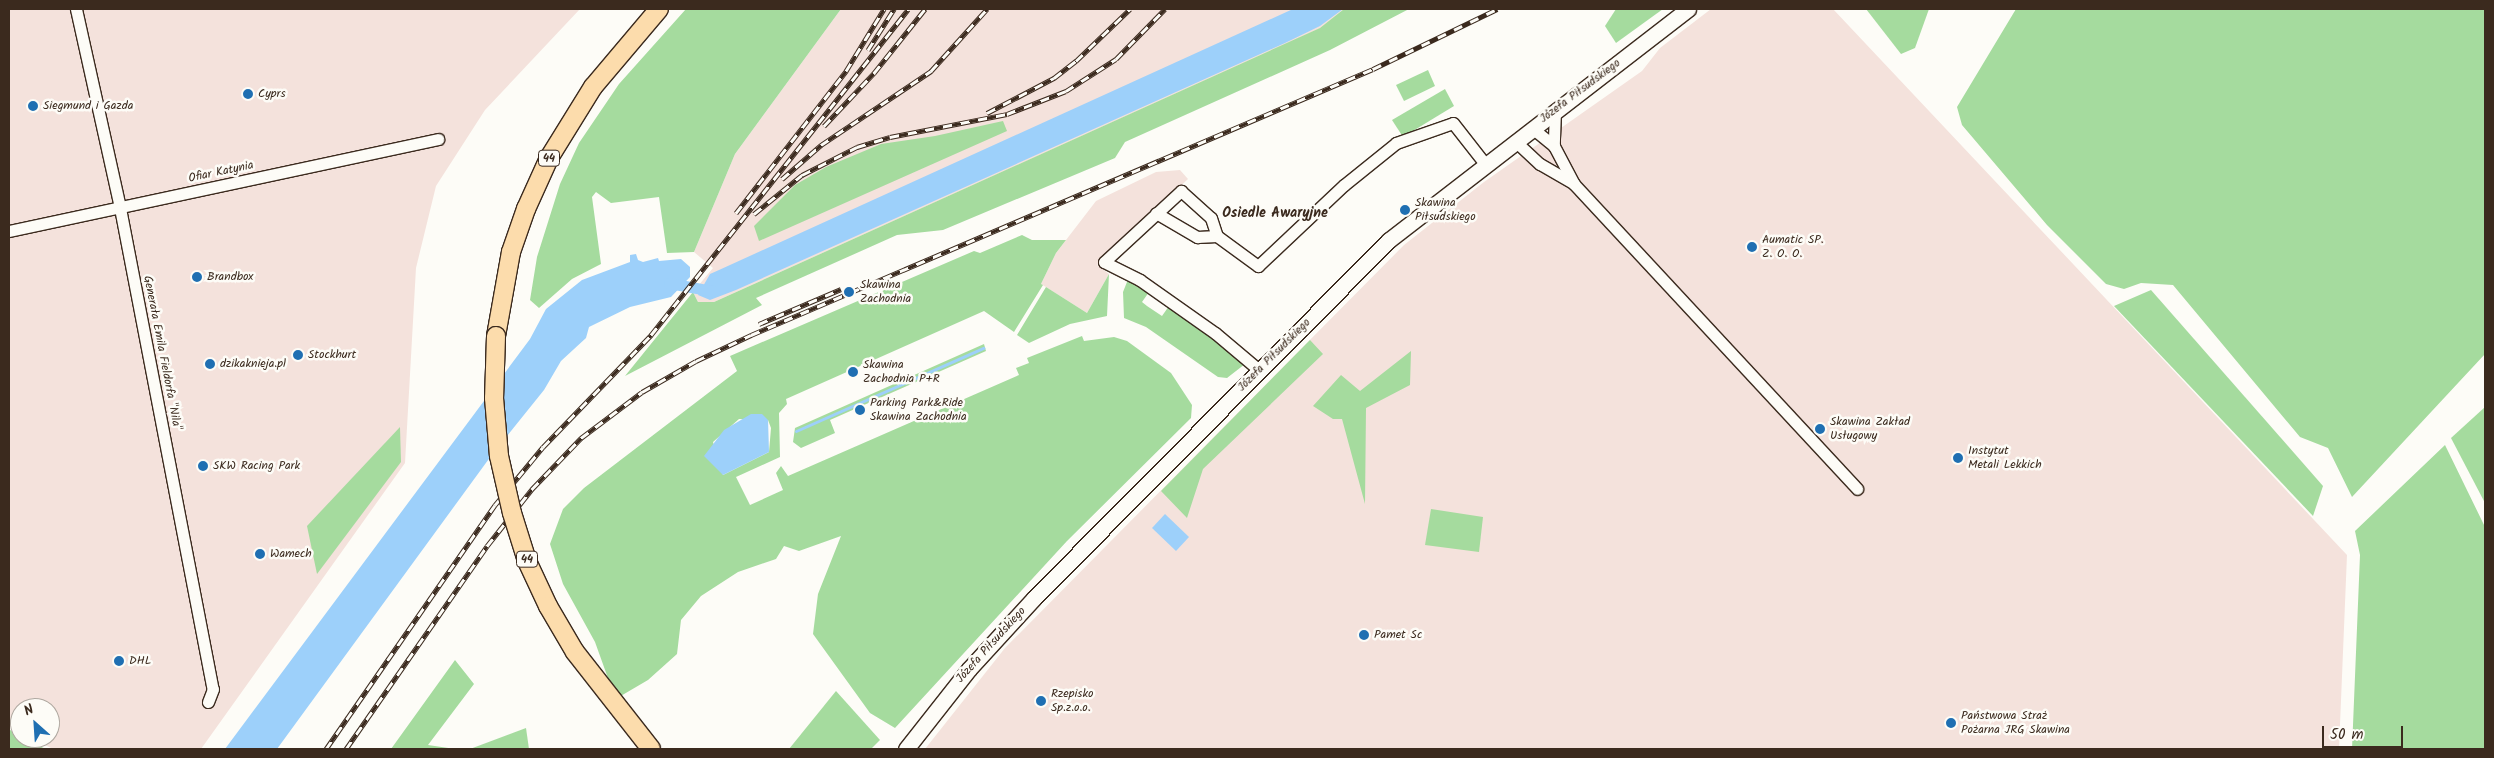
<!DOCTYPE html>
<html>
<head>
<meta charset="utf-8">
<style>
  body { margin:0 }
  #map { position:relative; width:2494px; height:758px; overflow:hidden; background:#fdfcf7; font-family:Kalam,sans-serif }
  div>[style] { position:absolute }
  .built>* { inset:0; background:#f4e2dc }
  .green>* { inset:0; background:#a5db9e }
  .water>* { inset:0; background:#9dd0fa }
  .stream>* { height:3px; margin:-1.5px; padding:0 1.5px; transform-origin:1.5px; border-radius:1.5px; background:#9dd0fa }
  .canal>* { height:11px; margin:-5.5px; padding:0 5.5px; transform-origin:5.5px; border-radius:5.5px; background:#9dd0fa }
  .roads { filter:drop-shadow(1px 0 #3b2a1e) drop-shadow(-1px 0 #3b2a1e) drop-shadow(0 1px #3b2a1e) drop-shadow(0 -1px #3b2a1e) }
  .street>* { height:11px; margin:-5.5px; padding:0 5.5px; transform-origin:5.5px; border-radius:5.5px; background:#fdfcf7 }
  .secondary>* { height:15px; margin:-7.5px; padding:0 7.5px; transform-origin:7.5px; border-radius:7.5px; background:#fdfcf7 }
  .primary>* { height:18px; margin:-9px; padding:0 9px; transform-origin:9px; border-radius:9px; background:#fcdcac }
  .rail>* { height:5px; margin-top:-2.5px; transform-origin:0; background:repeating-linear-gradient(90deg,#fdfcf7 0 9px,#3b2a1e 0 18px); box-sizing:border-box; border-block:1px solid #3b2a1e }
  .bridges { filter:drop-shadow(1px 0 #3b2a1e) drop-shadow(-1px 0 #3b2a1e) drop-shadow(0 1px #3b2a1e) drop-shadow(0 -1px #3b2a1e) }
  .primary-bridge>* { height:18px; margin:-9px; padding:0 9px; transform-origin:9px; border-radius:9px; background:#fcdcac }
  .dots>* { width:14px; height:14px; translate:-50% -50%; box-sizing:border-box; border:2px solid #fdfcf7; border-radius:50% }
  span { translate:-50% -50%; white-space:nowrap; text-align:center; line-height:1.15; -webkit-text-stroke:5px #fdfcf7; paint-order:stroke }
  .shield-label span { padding:1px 4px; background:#fdfcf7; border:1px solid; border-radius:4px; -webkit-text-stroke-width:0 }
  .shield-label { font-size:11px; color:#3b2a1e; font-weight:700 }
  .street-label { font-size:12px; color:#3b2a1e }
  .poi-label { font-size:12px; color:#3b2a1e }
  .left { translate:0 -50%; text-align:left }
  .neighbourhood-label { font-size:14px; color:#3b2a1e; font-weight:700 }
  .frame { position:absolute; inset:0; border:10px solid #3b2a1e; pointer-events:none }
  .north { position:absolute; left:10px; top:698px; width:50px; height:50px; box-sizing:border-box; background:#fdfcf7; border:1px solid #afa8a0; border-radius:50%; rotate:334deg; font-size:14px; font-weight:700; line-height:20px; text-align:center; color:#3b2a1e }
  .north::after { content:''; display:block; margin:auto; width:18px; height:22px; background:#1f6fb2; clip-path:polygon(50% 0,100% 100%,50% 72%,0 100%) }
  .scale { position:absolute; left:2322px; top:726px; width:81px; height:22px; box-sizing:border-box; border:2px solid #3b2a1e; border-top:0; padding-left:6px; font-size:15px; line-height:18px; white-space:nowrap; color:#3b2a1e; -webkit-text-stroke:4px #fdfcf7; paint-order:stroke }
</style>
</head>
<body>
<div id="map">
  <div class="built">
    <i style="clip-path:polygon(9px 9px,580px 9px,485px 110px,436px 186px,416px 268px,405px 463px,201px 749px,53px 749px,31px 738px,50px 738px,50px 708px,20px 708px,20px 732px,9px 726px)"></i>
    <i style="clip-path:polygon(841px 9px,1344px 9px,1321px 28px,714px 302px,698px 302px,693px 292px,713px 268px,694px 252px,735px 154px)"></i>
    <i style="clip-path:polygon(1711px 9px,1833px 9px,2347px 555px,2339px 749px,925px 749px,1005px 648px,1404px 245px,1484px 182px,1642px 71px,1660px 48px)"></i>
    <i style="clip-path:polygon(1180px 170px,1188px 179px,1097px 265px,1109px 274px,1087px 313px,1041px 284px,1056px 253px,1096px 201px,1156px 172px)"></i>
  </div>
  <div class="green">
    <i style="clip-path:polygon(686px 9px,841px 9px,735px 154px,694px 252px,667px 253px,659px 197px,611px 203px,596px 192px,592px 197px,601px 264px,572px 279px,539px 308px,530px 300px,537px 257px,560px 184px,579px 143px,619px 84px)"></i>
    <i style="clip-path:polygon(1344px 9px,1409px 9px,1330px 50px,1125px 142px,1115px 158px,943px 230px,897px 235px,756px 298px,762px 305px,625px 376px,693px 292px,698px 302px,714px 302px,1320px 28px)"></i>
    <i style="clip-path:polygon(1616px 9px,1663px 9px,1616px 43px,1605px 26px)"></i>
    <i style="clip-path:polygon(1866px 9px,1929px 9px,1915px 48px,1901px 54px)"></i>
    <i style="clip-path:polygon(2016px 9px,2485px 9px,2485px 354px,2352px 497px,2328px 448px,2300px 437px,2173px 285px,2141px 283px,2124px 289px,2106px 284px,2047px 225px,1962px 125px,1957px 107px)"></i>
    <i style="clip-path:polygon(1428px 70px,1435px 86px,1404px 101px,1396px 85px)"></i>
    <i style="clip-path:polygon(1445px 89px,1454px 106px,1403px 137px,1392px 120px)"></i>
    <i style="clip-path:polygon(1003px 121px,1007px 131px,759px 241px,754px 226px,795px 185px,826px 167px,881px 144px,935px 136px)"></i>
    <i style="clip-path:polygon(evenodd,1022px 235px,1032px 240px,1066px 240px,1056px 253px,1041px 284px,1043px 285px,1014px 332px,984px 311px,786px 399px,787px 404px,779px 413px,780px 457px,736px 477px,750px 505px,783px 490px,776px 473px,781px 466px,788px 476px,1019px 375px,1016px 368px,1029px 363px,1027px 358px,1082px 336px,1084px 341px,1114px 337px,1127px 341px,1171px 373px,1192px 405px,1191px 418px,1067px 541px,895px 728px,870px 713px,813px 634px,818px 594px,841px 536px,799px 551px,784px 546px,776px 559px,738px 572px,701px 596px,681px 620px,677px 654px,648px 680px,619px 697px,609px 681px,595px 642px,563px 584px,550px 544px,563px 509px,584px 488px,737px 371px,730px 356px,974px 251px,980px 253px,1022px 235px,739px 419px,768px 420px,771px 428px,769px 452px,723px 475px,713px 442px,739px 419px)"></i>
    <i style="clip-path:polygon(1109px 274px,1107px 316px,1070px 324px,1029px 343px,1017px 335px,1046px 287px,1087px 313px)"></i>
    <i style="clip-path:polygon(1134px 281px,1149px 292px,1142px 302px,1147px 306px,1162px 316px,1169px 306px,1245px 364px,1227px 378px,1218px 377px,1146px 327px,1124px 318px,1123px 292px,1127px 282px)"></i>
    <i style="clip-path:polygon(2151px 290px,2323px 486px,2313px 516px,2114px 306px)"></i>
    <i style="clip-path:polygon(1310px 340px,1323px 354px,1203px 469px,1187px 518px,1161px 491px)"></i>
    <i style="clip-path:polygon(984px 344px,986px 351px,830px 420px,835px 433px,801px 448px,793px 442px,795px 428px)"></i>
    <i style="clip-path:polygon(1411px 351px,1410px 385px,1366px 408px,1365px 504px,1342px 419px,1333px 419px,1313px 406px,1341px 375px,1360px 391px)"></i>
    <i style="clip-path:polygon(2485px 407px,2485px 503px,2451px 438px)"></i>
    <i style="clip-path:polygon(400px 427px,401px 462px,317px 574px,307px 526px)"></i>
    <i style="clip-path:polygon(2445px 445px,2485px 527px,2485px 749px,2352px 749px,2360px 555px,2355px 531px)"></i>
    <i style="clip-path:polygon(1431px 509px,1483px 517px,1479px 552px,1425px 545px)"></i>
    <i style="clip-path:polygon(455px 660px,474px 684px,428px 745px,455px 749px,391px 749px)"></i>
    <i style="clip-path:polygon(836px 691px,880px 740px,871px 749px,789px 749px)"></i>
    <i style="clip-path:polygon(526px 728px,529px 749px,470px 749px)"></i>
    <i style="clip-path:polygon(9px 729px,20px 738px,46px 749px,9px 749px)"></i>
  </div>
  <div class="water">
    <i style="clip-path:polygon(1293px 9px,1343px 9px,1320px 26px,1285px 43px,736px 290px,710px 300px,698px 295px,710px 274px,719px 270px)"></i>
    <i style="clip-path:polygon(636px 254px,638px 260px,643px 262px,658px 258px,659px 261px,681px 259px,690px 267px,690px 277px,671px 297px,630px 307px,589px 327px,586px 338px,561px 361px,544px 390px,491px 456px,277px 749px,225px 749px,530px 339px,546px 309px,582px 280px,630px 262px,630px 255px)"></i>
    <i style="clip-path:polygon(751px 414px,762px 414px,768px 420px,769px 452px,723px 475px,704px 456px,724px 430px)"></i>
    <i style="clip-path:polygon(1165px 514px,1189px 537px,1176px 551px,1152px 528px)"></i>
  </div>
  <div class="stream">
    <i style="left:796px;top:431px;width:205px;rotate:-23.9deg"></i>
  </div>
  <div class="canal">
    <i style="left:669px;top:283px;width:45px;rotate:10.3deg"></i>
  </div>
  <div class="roads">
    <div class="street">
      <i style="left:76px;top:9px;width:204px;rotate:77.5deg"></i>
      <i style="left:120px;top:208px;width:490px;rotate:79.1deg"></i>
      <i style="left:213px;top:689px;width:14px;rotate:111deg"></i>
      <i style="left:1555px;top:110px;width:36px;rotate:92deg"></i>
      <i style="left:1554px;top:146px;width:43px;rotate:62.2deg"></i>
      <i style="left:1532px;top:128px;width:28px;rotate:39deg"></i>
      <i style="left:1515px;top:141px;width:34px;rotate:43deg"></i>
      <i style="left:1540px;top:164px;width:39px;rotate:30deg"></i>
      <i style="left:1574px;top:184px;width:416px;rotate:47.1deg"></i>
      <i style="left:1156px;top:213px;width:48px;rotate:30.3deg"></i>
      <i style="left:1197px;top:237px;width:20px;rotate:-3deg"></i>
      <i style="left:9px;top:231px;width:439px;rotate:-12.1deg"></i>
      <i style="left:1259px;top:370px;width:57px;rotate:-139.9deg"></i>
      <i style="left:1215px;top:333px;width:92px;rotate:-144.8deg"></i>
      <i style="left:1140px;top:280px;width:40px;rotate:-153.4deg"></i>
      <i style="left:1104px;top:262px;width:105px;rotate:-42.7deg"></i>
      <i style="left:1181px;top:191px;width:40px;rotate:42deg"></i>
      <i style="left:1211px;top:218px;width:19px;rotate:72deg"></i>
      <i style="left:1217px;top:236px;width:51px;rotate:36.2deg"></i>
      <i style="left:1258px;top:266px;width:118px;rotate:-43.3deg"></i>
      <i style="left:1344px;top:185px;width:67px;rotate:-38.9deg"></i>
      <i style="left:1396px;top:143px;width:60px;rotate:-19.3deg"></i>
      <i style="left:1453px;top:123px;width:52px;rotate:52deg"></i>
    </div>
    <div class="secondary">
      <i style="left:906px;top:749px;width:102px;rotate:-51.8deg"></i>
      <i style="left:969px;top:669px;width:96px;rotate:-47.5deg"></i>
      <i style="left:1034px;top:598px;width:504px;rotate:-45.24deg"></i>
      <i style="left:1389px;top:240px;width:378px;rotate:-37.7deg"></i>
    </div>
    <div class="primary">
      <i style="left:496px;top:336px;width:85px;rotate:-79.9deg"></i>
      <i style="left:511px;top:252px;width:46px;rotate:-70.8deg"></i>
      <i style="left:526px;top:209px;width:56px;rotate:-65.7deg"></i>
      <i style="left:549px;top:158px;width:84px;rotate:-58.2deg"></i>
      <i style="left:593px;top:87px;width:102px;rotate:-49.8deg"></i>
    </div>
  </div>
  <div class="rail">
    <i style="left:868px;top:50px;width:49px;rotate:-57.6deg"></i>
    <i style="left:987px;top:113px;width:76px;rotate:-27.6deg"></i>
    <i style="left:1054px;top:78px;width:28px;rotate:-38deg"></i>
    <i style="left:1076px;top:61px;width:75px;rotate:-43.9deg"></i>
    <i style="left:824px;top:126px;width:73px;rotate:-46.7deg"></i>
    <i style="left:874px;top:73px;width:82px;rotate:-51.4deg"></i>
    <i style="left:782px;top:179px;width:52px;rotate:-41.1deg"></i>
    <i style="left:821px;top:145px;width:133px;rotate:-33.9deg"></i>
    <i style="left:931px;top:71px;width:84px;rotate:-47.9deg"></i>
    <i style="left:736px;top:213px;width:180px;rotate:-52.2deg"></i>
    <i style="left:846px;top:71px;width:73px;rotate:-58.5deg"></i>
    <i style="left:754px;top:214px;width:62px;rotate:-39.1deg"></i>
    <i style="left:802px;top:175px;width:62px;rotate:-27deg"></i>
    <i style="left:857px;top:147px;width:34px;rotate:-17deg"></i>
    <i style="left:890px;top:137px;width:119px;rotate:-11.1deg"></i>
    <i style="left:1007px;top:114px;width:63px;rotate:-21.3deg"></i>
    <i style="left:1066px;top:91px;width:59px;rotate:-32.6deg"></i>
    <i style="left:1116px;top:59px;width:70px;rotate:-45.6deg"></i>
    <i style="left:759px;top:324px;width:89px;rotate:-23.1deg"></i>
    <i style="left:326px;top:749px;width:297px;rotate:-55.3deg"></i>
    <i style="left:495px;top:505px;width:75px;rotate:-50.4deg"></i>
    <i style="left:543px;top:447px;width:156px;rotate:-46deg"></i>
    <i style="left:651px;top:335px;width:415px;rotate:-51.7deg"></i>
    <i style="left:346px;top:749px;width:247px;rotate:-55.2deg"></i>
    <i style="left:487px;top:546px;width:73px;rotate:-51.7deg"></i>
    <i style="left:532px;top:489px;width:71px;rotate:-46.1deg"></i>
    <i style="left:581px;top:438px;width:76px;rotate:-37deg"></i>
    <i style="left:642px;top:392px;width:62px;rotate:-29.9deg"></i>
    <i style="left:696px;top:361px;width:61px;rotate:-25.3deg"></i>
    <i style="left:751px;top:335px;width:676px;rotate:-23.15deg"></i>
    <i style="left:1373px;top:69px;width:138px;rotate:-25.8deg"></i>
  </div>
  <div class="bridges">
    <div class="primary-bridge">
      <i style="left:496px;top:336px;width:62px;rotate:91.8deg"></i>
      <i style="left:494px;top:398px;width:58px;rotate:85.1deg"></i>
      <i style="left:499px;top:456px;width:58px;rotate:77.2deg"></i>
      <i style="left:512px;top:513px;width:50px;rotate:72.6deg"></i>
      <i style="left:527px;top:561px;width:50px;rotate:65deg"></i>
      <i style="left:548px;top:606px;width:53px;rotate:59.6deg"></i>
      <i style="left:575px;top:652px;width:123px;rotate:51.9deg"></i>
    </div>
  </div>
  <div class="dots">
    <i style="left:248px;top:94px;background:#1f6fb2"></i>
    <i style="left:33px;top:106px;background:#1f6fb2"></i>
    <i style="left:1405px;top:210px;background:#1f6fb2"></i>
    <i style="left:1752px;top:247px;background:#1f6fb2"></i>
    <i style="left:197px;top:277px;background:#1f6fb2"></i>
    <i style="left:849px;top:292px;background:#1f6fb2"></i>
    <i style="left:298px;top:355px;background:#1f6fb2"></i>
    <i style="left:210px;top:364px;background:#1f6fb2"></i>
    <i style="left:853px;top:372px;background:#1f6fb2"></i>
    <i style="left:860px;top:410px;background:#1f6fb2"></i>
    <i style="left:1820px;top:429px;background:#1f6fb2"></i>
    <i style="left:1958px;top:458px;background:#1f6fb2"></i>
    <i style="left:203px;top:466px;background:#1f6fb2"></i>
    <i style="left:260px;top:554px;background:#1f6fb2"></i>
    <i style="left:1364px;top:635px;background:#1f6fb2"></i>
    <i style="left:119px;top:661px;background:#1f6fb2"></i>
    <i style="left:1041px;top:701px;background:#1f6fb2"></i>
    <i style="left:1951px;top:723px;background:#1f6fb2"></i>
  </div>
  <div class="shield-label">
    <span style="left:549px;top:158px">44</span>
    <span style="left:527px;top:559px">44</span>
  </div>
  <div class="street-label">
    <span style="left:1580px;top:91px;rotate:-37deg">Józefa Piłsudskiego</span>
    <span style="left:221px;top:172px;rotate:-12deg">Ofiar Katynia</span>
    <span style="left:162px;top:353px;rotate:79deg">Generała Emila Fieldorfa "Nila"</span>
    <span style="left:1274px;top:355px;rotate:-45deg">Józefa Piłsudskiego</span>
    <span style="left:991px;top:645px;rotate:-48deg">Józefa Piłsudskiego</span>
  </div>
  <div class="poi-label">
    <span class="left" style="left:258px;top:94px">Cyprs</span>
    <span class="left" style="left:43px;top:106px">Siegmund i Gazda</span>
    <span class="left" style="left:1415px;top:210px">Skawina<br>Piłsudskiego</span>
    <span class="left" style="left:1762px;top:247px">Aumatic SP.<br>Z. O. O.</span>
    <span class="left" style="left:207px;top:277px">Brandbox</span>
    <span class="left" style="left:860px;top:292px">Skawina<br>Zachodnia</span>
    <span class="left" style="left:308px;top:355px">Stockhurt</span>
    <span class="left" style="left:220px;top:364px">dzikaknieja.pl</span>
    <span class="left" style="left:863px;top:372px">Skawina<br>Zachodnia P+R</span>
    <span class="left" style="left:870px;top:410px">Parking Park&amp;Ride<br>Skawina Zachodnia</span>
    <span class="left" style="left:1830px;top:429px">Skawina Zakład<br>Usługowy</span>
    <span class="left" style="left:1968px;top:458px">Instytut<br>Metali Lekkich</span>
    <span class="left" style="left:213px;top:466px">SKW Racing Park</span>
    <span class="left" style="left:270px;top:554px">Wamech</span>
    <span class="left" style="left:1374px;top:635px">Pamet Sc</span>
    <span class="left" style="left:129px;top:661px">DHL</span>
    <span class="left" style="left:1051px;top:701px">Rzepisko<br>Sp.z.o.o.</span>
    <span class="left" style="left:1961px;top:723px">Państwowa Straż<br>Pożarna JRG Skawina</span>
  </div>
  <div class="neighbourhood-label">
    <span style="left:1275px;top:213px">Osiedle Awaryjne</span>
  </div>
  <div class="frame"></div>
  <div class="north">N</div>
  <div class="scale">50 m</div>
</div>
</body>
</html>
